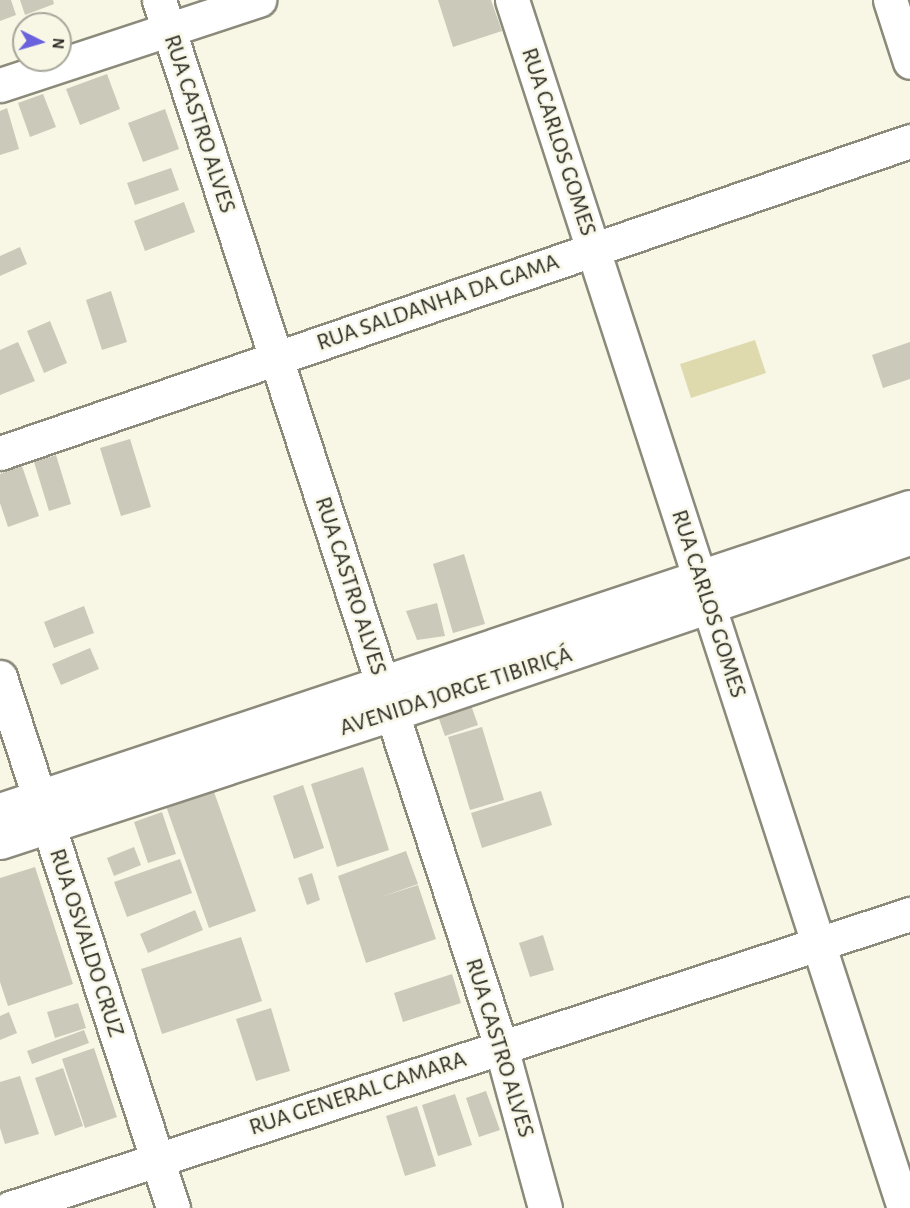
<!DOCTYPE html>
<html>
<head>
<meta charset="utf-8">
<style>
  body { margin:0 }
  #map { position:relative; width:910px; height:1208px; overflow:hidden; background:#f8f7e6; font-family:"Alegreya Sans",sans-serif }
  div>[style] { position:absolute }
  .green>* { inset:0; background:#dfdaae }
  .building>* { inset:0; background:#cbc9b9 }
  .roads { filter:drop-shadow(2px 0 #8b8a7b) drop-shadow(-2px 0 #8b8a7b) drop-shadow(0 2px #8b8a7b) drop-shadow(0 -2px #8b8a7b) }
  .minor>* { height:33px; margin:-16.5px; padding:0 16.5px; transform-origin:16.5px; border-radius:16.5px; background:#fff }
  span { translate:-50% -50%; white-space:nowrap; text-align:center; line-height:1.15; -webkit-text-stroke:5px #f8f7e6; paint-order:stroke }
  .street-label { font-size:24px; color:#31302a }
  .north { position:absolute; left:12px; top:12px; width:60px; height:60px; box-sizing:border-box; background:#f8f7e6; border:2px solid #a8a79b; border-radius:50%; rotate:95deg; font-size:16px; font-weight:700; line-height:24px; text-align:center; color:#31302a }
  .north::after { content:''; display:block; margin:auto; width:21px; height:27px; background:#6962dc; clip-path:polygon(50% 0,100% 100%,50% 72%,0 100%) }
</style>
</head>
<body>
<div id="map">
  <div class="green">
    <i style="clip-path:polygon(755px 340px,766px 373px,691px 398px,680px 364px)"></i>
  </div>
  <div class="building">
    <i style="clip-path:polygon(0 0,11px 0,16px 15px,0 21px)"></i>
    <i style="clip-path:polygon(20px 0,53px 0,54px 4px,25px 15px)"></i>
    <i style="clip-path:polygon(438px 0,491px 0,502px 31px,453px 47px)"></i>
    <i style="clip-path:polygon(107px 74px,120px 109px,80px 125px,66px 89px)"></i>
    <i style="clip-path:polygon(43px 94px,56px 127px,30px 137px,18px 103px)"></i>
    <i style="clip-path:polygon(7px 108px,19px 149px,0 155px,0 111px)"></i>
    <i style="clip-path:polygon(165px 109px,179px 149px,143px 162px,128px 123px)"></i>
    <i style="clip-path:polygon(171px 168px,179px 190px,135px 205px,127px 183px)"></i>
    <i style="clip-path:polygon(184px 202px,195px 232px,145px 251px,134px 221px)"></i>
    <i style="clip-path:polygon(20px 247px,27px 264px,0 276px,0 256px)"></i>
    <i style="clip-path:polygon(111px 291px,127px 342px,102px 350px,86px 300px)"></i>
    <i style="clip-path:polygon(50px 321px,67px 363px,44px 373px,27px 331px)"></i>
    <i style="clip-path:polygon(18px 342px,35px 381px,0 395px,0 350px)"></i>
    <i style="clip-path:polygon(910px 342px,910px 379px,883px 388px,872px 355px)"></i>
    <i style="clip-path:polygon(130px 439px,151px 507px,121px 516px,100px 448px)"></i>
    <i style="clip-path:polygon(56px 455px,71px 504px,49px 511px,34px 462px)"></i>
    <i style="clip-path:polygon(22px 466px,39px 516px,8px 527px,0 503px,0 474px)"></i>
    <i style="clip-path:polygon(464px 554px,485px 624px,453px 633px,433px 564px)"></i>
    <i style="clip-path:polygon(437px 603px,445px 636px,417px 640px,406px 611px)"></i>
    <i style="clip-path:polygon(84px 606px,94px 633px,54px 648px,44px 622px)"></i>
    <i style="clip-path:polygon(90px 648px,99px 669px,61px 685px,52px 664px)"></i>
    <i style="clip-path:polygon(471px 705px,478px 725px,445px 736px,438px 716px)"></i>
    <i style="clip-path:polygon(482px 727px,504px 800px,470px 810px,448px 737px)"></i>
    <i style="clip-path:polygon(363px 767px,389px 850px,337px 867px,311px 784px)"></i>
    <i style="clip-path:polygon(303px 785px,324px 848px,294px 859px,273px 796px)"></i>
    <i style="clip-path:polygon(213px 789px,256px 911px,209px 928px,166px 806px)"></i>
    <i style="clip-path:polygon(541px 791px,552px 825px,482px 848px,471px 813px)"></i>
    <i style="clip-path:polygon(162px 812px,176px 854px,148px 863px,134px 822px)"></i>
    <i style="clip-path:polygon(134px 847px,141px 865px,114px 876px,107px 858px)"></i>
    <i style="clip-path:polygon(406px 851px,418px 884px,381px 897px,418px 885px,436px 939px,366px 963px,338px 876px)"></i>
    <i style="clip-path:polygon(180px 859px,192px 893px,127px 917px,114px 882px)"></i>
    <i style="clip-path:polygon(35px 867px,73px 984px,8px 1006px,0 982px,0 878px)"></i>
    <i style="clip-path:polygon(312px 873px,320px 900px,307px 905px,298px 878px)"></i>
    <i style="clip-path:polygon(195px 910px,203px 930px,148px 953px,140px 934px)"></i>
    <i style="clip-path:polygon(543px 935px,554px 970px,530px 977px,519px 943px)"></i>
    <i style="clip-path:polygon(241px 937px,262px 1001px,162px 1034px,141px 969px)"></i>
    <i style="clip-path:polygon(452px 974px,461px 1003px,403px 1022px,394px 993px)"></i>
    <i style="clip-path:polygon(78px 1003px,86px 1028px,55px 1038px,47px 1012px)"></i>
    <i style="clip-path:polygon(271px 1008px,290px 1071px,256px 1081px,236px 1019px)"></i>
    <i style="clip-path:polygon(9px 1012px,17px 1033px,0 1040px,0 1016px)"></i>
    <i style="clip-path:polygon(84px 1030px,89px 1043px,32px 1064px,27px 1051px)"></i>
    <i style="clip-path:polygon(94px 1048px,117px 1117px,85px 1128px,62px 1059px)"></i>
    <i style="clip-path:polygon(63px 1068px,83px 1126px,55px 1136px,35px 1078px)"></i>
    <i style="clip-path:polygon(20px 1076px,39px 1134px,5px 1144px,0 1128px,0 1082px)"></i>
    <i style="clip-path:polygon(486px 1091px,500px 1130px,479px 1137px,466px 1098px)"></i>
    <i style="clip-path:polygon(455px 1094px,472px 1145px,438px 1156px,422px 1105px)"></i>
    <i style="clip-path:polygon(417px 1106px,436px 1166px,405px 1176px,386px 1116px)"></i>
  </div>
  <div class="roads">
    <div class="minor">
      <i style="left:159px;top:0;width:1101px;rotate:71.91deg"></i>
      <i style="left:501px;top:1047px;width:167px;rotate:74.7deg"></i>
      <i style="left:512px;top:0;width:1270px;rotate:72.02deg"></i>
      <i style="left:890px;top:0;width:65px;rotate:72.1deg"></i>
      <i style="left:0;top:85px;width:273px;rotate:-18.2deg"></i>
      <i style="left:0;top:453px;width:962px;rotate:-18.92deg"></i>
      <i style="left:0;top:677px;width:558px;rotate:71.95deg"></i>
      <i style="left:0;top:810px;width:959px;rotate:-18.42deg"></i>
      <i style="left:0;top:842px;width:412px;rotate:-18.1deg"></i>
      <i style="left:392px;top:714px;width:547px;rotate:-18.77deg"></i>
      <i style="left:10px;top:1208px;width:947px;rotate:-18.09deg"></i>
    </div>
  </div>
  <div class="street-label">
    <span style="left:199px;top:124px;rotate:72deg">RUA CASTRO ALVES</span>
    <span style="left:558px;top:142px;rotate:72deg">RUA CARLOS GOMES</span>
    <span style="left:438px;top:303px;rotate:-19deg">RUA SALDANHA DA GAMA</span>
    <span style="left:350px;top:586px;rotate:72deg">RUA CASTRO ALVES</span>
    <span style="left:708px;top:604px;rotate:72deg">RUA CARLOS GOMES</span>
    <span style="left:456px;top:692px;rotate:-18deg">AVENIDA JORGE TIBIRIÇÁ</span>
    <span style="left:86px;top:943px;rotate:72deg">RUA OSVALDO CRUZ</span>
    <span style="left:499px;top:1048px;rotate:73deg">RUA CASTRO ALVES</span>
    <span style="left:358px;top:1094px;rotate:-18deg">RUA GENERAL CAMARA</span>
  </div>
  <div class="north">N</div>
</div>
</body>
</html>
